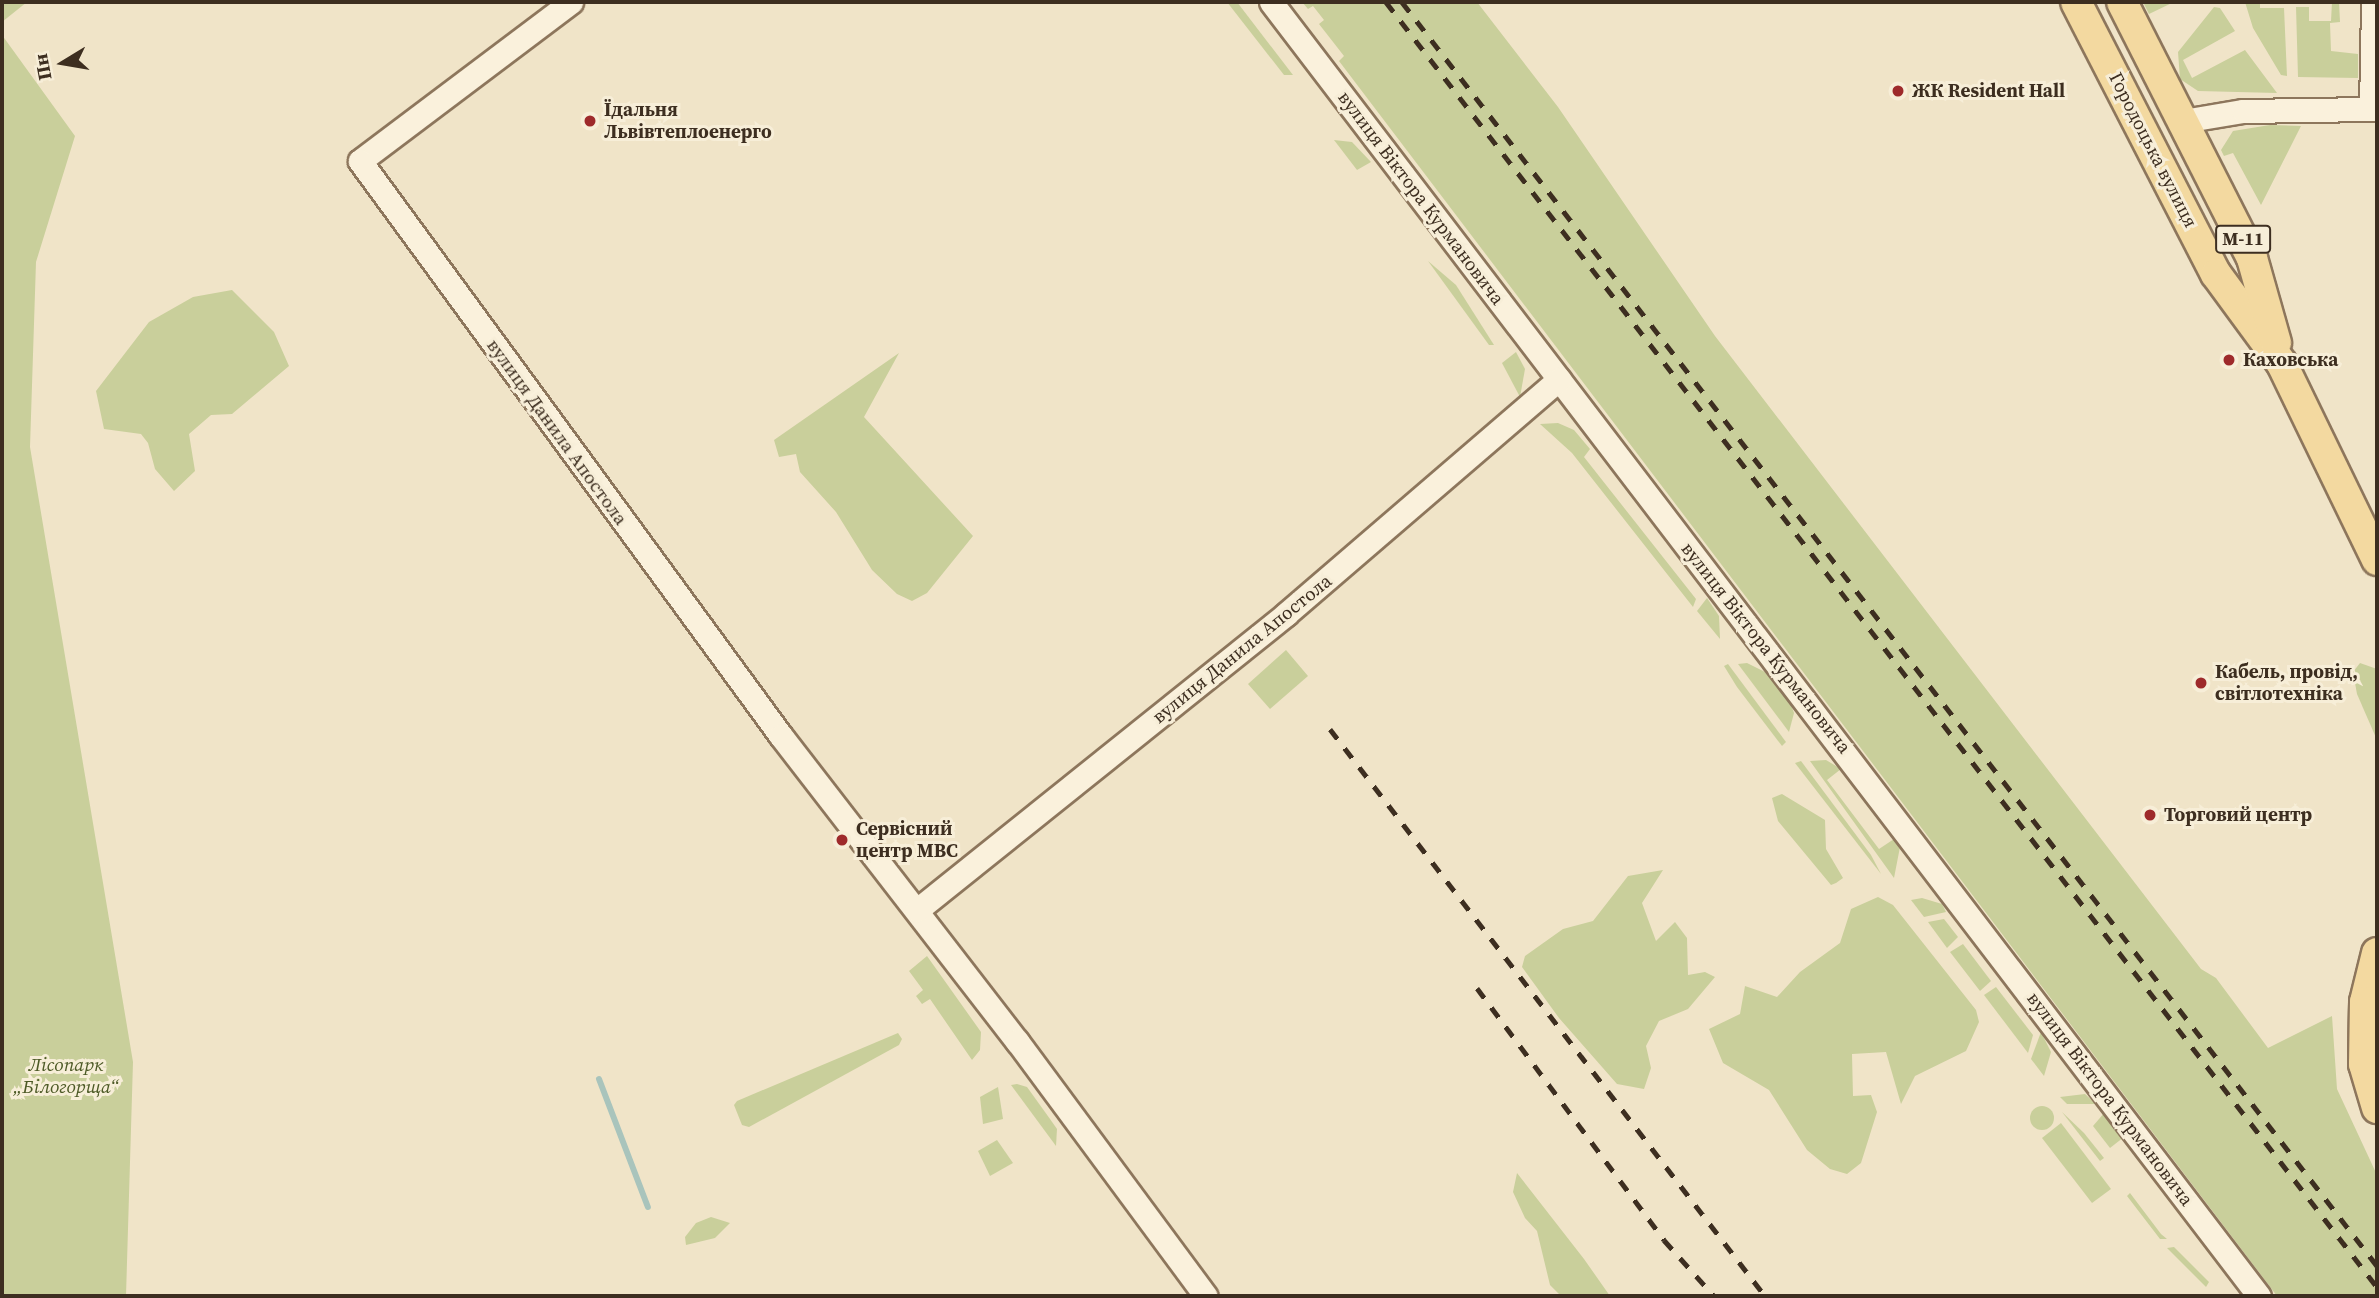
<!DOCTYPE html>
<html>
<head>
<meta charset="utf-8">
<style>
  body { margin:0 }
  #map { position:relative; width:2379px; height:1298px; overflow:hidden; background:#f0e4c8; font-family:"Source Serif 4",serif }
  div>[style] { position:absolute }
  .green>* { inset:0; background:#c9cf9b }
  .round { border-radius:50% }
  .stream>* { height:6px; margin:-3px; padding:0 3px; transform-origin:3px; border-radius:3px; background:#a9c4bc }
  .roads { filter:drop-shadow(2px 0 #8d765c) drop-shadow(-2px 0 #8d765c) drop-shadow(0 2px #8d765c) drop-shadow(0 -2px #8d765c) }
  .minor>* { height:23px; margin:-11.5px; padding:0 11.5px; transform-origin:11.5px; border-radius:11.5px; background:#faf1dc }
  .major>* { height:30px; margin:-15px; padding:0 15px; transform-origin:15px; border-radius:15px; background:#f3d9a0 }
  .rail>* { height:5px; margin-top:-2.5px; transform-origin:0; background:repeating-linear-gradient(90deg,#3d2e20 0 12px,transparent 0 24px) }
  .dots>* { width:19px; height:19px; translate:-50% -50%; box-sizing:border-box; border:4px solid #f7eed8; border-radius:50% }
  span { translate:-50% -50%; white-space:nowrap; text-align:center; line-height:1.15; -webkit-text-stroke:6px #f7eed8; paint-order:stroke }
  .shield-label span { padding:2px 5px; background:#f7eed8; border:2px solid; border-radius:5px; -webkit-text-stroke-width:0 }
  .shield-label { font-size:18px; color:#3d2e20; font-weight:700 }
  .poi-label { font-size:19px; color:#3d2e20; font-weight:700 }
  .left { translate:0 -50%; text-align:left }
  .street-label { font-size:19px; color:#3d2e20 }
  .park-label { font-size:19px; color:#4d5a26; font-style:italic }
  .frame { position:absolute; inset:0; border:4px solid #3d2e20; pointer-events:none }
  .north { position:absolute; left:28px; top:28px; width:70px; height:70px; -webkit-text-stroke:5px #f7eed8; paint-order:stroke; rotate:259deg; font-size:19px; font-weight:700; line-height:28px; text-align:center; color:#3d2e20 }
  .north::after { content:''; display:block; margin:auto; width:24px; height:32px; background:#3d2e20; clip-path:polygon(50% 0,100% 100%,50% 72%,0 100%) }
</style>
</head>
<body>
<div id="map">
  <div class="green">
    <i style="clip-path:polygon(2px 2px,27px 2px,2px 22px)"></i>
    <i style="clip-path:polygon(1227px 2px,1237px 2px,1293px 75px,1284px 75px)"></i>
    <i style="clip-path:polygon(1302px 2px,1477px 2px,1558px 107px,1715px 336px,2201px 969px,2216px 978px,2268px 1048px,2332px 1016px,2337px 1089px,2377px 1175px,2377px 1296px,2277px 1296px,1339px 61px,1344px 56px,1319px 24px,1324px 20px,1313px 6px,1308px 9px)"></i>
    <i style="clip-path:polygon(2143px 2px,2174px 2px,2149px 14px)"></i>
    <i style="clip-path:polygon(2245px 2px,2260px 2px,2260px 8px,2284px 8px,2287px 76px,2281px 75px,2253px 28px)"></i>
    <i style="clip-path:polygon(2332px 2px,2339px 2px,2340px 22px,2330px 23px,2331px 51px,2358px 54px,2358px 78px,2298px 77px,2296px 7px,2309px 7px,2309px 21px,2331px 21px)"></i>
    <i style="clip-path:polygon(2214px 7px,2220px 8px,2235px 31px,2183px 60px,2192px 78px,2245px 50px,2277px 93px,2198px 91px,2180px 79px,2178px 52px)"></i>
    <i style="clip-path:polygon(2px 35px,75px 136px,36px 262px,30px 447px,133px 1062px,126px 1296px,2px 1296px)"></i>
    <i style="clip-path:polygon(2270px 125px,2301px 126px,2261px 205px,2233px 153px,2224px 156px,2221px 150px,2233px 131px)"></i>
    <i style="clip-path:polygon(1334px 140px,1352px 142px,1371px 162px,1357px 170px)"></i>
    <i style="clip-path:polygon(1428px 261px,1456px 285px,1494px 345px,1489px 345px)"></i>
    <i style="clip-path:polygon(232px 290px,274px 332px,289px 366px,232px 414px,211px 415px,189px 434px,195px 471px,174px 491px,155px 469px,148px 443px,141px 434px,104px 429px,96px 391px,149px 322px,193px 297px)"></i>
    <i style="clip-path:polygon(1516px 352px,1525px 369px,1520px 397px,1502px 363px)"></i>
    <i style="clip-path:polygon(899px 353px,864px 417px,973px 536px,927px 593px,912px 601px,897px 594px,872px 570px,836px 512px,800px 472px,796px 454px,779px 457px,774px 440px)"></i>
    <i style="clip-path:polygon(1558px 423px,1574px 430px,1590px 449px,1584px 457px,1696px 599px,1693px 607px,1572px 453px,1540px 424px)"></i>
    <i style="clip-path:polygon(1707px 598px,1719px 616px,1720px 639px,1697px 611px)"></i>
    <i style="clip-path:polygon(1286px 650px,1308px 676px,1270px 709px,1248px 684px)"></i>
    <i style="clip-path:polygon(1747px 663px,1765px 672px,1790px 702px,1794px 713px,1789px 732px,1738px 664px)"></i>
    <i style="clip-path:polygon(2360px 663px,2377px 669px,2377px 740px,2357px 694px,2353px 672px)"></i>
    <i style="clip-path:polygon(1728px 664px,1786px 742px,1782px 746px,1737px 687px,1724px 666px)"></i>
    <i style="clip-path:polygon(1826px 760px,1841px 769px,1827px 780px,1879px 849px,1894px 839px,1900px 847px,1894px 878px,1810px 761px)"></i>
    <i style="clip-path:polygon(1801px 761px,1871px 855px,1881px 874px,1795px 763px)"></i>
    <i style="clip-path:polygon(1782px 794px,1825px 820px,1826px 849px,1843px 878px,1836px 883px,1831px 885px,1778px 821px,1772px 798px)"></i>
    <i style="clip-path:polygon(1663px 870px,1642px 903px,1656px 941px,1675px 922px,1687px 938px,1688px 975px,1705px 972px,1715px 977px,1688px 1009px,1659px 1021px,1646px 1046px,1651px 1068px,1644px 1089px,1617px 1084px,1559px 1018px,1522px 967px,1525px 956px,1563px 929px,1593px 921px,1628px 876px)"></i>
    <i style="clip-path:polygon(1878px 897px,1893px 905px,1976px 1010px,1979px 1022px,1966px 1051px,1915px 1076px,1901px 1104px,1886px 1052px,1852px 1054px,1853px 1096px,1871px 1095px,1877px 1112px,1861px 1163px,1847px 1174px,1830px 1169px,1807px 1150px,1769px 1090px,1723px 1063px,1709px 1029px,1740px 1014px,1745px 986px,1777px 997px,1800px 972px,1840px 943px,1851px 909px)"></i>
    <i style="clip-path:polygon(1922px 898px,1942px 904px,1946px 912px,1924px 917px,1911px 900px)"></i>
    <i style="clip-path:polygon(1944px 919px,1958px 937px,1947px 948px,1928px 922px)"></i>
    <i style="clip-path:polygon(1963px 944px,1991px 981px,1980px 991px,1950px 952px)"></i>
    <i style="clip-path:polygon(927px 956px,981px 1032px,980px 1050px,972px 1060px,930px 999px,922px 1004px,916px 996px,923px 990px,909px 971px)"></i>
    <i style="clip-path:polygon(1996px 987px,2033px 1035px,2028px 1053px,1984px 995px)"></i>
    <i style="clip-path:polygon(2041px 1032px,2051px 1052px,2044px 1076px,2031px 1059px)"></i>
    <i style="clip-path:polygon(898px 1033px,902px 1039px,899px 1045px,749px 1127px,742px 1125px,734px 1105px,737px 1101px)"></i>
    <i style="clip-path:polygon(1017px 1084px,1027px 1087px,1050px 1119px,1057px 1129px,1056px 1146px,1011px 1085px)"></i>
    <i style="clip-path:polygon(998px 1087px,1003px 1119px,983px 1124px,980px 1097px)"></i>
    <i style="clip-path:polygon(2085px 1094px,2096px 1104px,2067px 1104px,2060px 1097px)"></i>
    <i class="round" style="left:2030px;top:1106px;width:24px;height:24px"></i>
    <i style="clip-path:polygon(2062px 1112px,2084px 1133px,2104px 1158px,2100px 1161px)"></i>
    <i style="clip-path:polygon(2105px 1112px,2124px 1137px,2110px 1148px,2093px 1126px)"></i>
    <i style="clip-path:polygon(2061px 1123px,2111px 1189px,2092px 1203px,2042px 1138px)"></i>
    <i style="clip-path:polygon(997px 1140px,1013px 1163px,990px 1176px,978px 1151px)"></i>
    <i style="clip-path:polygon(1517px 1173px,1584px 1259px,1610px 1296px,1561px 1296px,1550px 1285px,1537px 1231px,1525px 1218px,1513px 1192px)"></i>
    <i style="clip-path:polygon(2130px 1193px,2161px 1234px,2167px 1239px,2160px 1239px,2127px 1196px)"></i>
    <i style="clip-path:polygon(711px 1217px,730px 1223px,715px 1238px,686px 1245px,685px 1237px,696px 1223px)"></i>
    <i style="clip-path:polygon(2174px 1247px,2209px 1282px,2206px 1287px,2167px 1248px)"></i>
  </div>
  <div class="stream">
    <i style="left:599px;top:1079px;width:137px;rotate:69.1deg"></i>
  </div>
  <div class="roads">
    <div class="minor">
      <i style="left:571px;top:2px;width:264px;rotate:143deg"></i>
      <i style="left:360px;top:161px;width:713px;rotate:53.79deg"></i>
      <i style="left:781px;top:736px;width:386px;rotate:52.3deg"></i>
      <i style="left:1017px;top:1041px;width:317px;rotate:53.5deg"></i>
      <i style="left:1271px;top:2px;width:1628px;rotate:52.64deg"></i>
      <i style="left:2371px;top:109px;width:107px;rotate:-88.9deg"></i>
      <i style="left:2183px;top:121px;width:61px;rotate:-9.5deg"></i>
      <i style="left:2243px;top:111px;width:134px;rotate:-0.9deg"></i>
      <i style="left:917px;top:910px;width:473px;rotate:-38.7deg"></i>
      <i style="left:1286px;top:614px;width:360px;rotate:-40.7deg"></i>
    </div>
    <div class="major">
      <i style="left:2076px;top:2px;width:306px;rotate:62.8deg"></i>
      <i style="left:2216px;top:274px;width:112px;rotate:53.7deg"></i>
      <i style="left:2282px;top:364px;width:218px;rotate:64.1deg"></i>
      <i style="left:2122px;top:2px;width:287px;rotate:63.1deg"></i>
      <i style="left:2252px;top:258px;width:88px;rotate:74.2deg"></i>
      <i style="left:2377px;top:953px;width:50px;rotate:103.8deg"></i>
      <i style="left:2365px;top:1002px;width:62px;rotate:90.9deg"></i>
      <i style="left:2364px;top:1064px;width:46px;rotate:73.5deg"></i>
    </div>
  </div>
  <div class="rail">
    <i style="left:1386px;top:2px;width:1623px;rotate:52.36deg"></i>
    <i style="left:1402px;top:2px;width:1596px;rotate:52.35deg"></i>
    <i style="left:1330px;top:729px;width:715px;rotate:52.5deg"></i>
    <i style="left:1477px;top:988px;width:314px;rotate:53.4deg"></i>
    <i style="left:1664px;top:1240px;width:75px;rotate:48.2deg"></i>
  </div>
  <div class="dots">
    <i style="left:1898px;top:91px;background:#9e2a2b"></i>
    <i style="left:590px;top:121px;background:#9e2a2b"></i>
    <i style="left:2229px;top:360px;background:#9e2a2b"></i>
    <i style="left:2201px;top:683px;background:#9e2a2b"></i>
    <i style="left:2150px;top:815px;background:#9e2a2b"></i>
    <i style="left:842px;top:840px;background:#9e2a2b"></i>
  </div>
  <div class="shield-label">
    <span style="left:2243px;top:239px">М-11</span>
  </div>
  <div class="poi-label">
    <span class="left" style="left:1912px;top:91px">ЖК Resident Hall</span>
    <span class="left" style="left:604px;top:121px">Їдальня<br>Львівтеплоенерго</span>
    <span class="left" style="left:2243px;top:360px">Каховська</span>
    <span class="left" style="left:2215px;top:683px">Кабель, провід,<br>світлотехніка</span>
    <span class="left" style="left:2164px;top:815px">Торговий центр</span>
    <span class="left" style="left:856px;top:840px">Сервісний<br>центр МВС</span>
  </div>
  <div class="street-label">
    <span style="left:2153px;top:150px;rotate:63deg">Городоцька вулиця</span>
    <span style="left:1421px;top:198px;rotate:53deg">вулиця Віктора Курмановича</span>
    <span style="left:557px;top:432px;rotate:54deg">вулиця Данила Апостола</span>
    <span style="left:1766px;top:648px;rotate:52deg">вулиця Віктора Курмановича</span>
    <span style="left:1242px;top:649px;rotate:-39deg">вулиця Данила Апостола</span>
    <span style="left:2110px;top:1099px;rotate:53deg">вулиця Віктора Курмановича</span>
  </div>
  <div class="park-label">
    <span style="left:66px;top:1076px">Лісопарк<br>„Білогорща“</span>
  </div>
  <div class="frame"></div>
  <div class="north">Пн</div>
</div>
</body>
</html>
